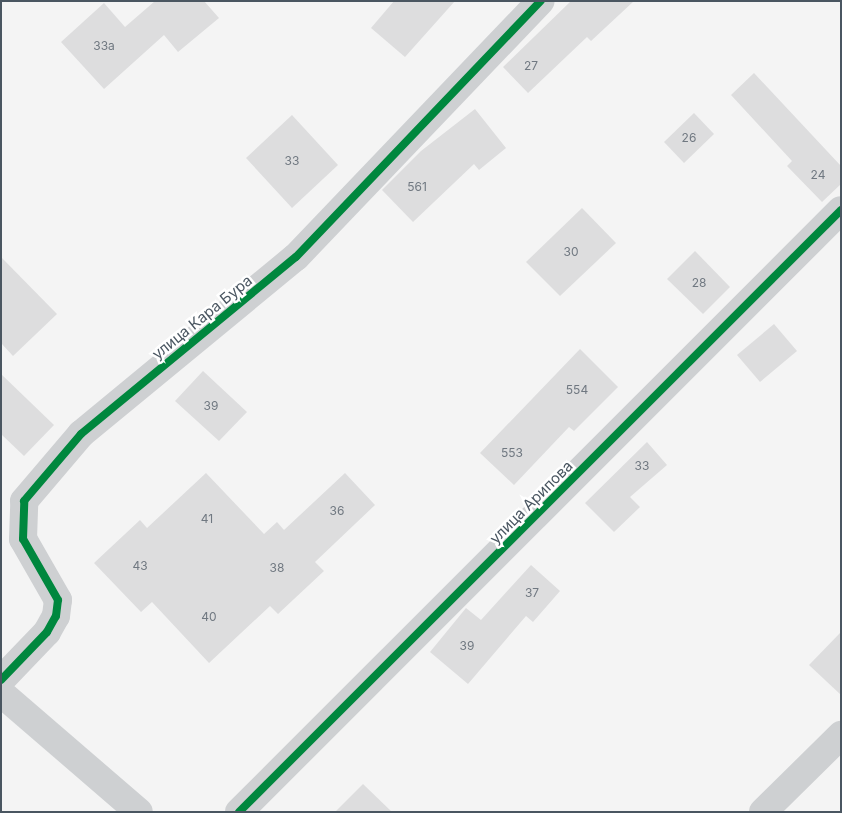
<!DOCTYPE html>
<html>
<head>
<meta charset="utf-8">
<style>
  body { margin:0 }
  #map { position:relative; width:842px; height:813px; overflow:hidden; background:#f4f4f4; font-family:Inter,sans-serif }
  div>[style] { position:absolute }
  .building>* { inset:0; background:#ddddde }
  .minor>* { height:28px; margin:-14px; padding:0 14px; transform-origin:14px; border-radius:14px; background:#ced0d2 }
  .cycleway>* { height:8px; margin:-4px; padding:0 4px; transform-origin:4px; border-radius:4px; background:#00873e }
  span { translate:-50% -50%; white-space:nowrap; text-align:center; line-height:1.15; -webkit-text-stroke:5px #fff; paint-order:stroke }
  .number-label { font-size:12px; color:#707881 }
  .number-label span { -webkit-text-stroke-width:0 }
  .street-label { font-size:15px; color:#4a5661 }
  .frame { position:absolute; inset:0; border:2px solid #4a5661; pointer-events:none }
</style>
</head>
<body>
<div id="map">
  <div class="building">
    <i style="clip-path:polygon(155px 1px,204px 1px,219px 18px,178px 52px,164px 35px,104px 89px,61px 42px,104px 3px,125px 27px)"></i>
    <i style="clip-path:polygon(394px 1px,455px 1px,405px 57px,371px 28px)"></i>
    <i style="clip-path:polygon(571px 1px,634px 1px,591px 41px,587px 37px,528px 93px,503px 67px)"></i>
    <i style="clip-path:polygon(754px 73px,841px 166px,841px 184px,822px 202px,787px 166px,792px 161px,731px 95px)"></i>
    <i style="clip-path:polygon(475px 109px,506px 148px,479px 170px,474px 164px,413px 222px,382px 190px,421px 151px)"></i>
    <i style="clip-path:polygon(694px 113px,714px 134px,684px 163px,664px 142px)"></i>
    <i style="clip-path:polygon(292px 115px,338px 165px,292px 208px,246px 158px)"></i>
    <i style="clip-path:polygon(582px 208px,616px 243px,560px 296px,526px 262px)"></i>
    <i style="clip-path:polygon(695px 251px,730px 287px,703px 314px,667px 279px)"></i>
    <i style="clip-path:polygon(1px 257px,57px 314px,13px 356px,1px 343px)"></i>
    <i style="clip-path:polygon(774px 324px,797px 351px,760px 382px,737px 355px)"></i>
    <i style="clip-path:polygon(580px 349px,618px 387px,574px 431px,569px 427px,514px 485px,480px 453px)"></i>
    <i style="clip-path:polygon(203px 371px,247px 412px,219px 441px,175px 401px)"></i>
    <i style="clip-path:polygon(1px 374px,54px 425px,24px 456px,1px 434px)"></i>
    <i style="clip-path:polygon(647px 442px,667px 465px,630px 497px,640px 507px,614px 532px,585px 503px)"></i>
    <i style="clip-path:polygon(206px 473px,264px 534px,277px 522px,284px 530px,345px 473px,375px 505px,315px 562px,324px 571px,278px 614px,270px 606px,209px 663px,152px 602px,141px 612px,94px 563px,140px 520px,147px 528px)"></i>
    <i style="clip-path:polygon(531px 565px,560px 591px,533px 622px,526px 616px,468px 684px,430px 652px,466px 608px,481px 620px)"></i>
    <i style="clip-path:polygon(841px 632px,841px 695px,809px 665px)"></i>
    <i style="clip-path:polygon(363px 784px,392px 812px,335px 812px)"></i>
  </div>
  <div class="minor">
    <i style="left:1px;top:680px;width:66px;rotate:-46.2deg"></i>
    <i style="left:47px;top:632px;width:18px;rotate:-61deg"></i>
    <i style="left:56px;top:616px;width:16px;rotate:-83deg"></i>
    <i style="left:58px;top:600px;width:70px;rotate:-119.8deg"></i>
    <i style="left:23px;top:539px;width:38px;rotate:-88deg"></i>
    <i style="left:24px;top:501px;width:88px;rotate:-49.6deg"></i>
    <i style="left:81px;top:434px;width:278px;rotate:-39.5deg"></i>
    <i style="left:296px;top:257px;width:354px;rotate:-46.3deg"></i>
    <i style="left:1px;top:693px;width:182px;rotate:40.8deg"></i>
    <i style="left:239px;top:812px;width:851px;rotate:-45deg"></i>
    <i style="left:763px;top:812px;width:110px;rotate:-44.6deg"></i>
  </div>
  <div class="cycleway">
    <i style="left:1px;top:680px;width:66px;rotate:-46.2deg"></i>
    <i style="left:47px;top:632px;width:18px;rotate:-61deg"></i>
    <i style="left:56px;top:616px;width:16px;rotate:-83deg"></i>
    <i style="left:58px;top:600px;width:70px;rotate:-119.8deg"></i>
    <i style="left:23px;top:539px;width:38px;rotate:-88deg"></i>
    <i style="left:24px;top:501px;width:88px;rotate:-49.6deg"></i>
    <i style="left:81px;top:434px;width:278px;rotate:-39.5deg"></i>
    <i style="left:296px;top:257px;width:354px;rotate:-46.3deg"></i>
    <i style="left:239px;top:812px;width:851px;rotate:-45deg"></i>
  </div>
  <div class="number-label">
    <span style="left:104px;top:46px">33а</span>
    <span style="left:531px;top:66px">27</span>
    <span style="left:689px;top:138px">26</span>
    <span style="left:292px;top:161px">33</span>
    <span style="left:818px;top:175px">24</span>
    <span style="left:417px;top:187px">561</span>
    <span style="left:571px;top:252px">30</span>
    <span style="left:699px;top:283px">28</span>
    <span style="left:577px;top:390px">554</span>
    <span style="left:211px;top:406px">39</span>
    <span style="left:512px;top:453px">553</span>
    <span style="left:642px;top:466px">33</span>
    <span style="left:337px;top:511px">36</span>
    <span style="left:207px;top:519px">41</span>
    <span style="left:140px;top:566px">43</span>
    <span style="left:277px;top:568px">38</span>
    <span style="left:532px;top:593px">37</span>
    <span style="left:209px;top:617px">40</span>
    <span style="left:467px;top:646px">39</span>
  </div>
  <div class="street-label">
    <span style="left:202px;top:317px;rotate:-39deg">улица Кара Бура</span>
    <span style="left:531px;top:502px;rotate:-45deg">улица Арипова</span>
  </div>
  <div class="frame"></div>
</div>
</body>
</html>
